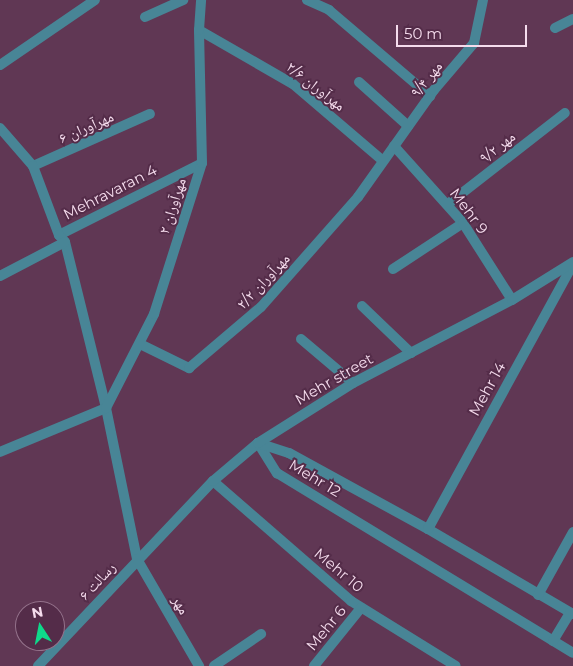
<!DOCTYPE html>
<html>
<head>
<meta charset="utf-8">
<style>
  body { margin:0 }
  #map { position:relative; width:573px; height:666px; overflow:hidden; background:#603754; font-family:Montserrat,"Noto Naskh Arabic",sans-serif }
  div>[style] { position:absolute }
  .service>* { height:10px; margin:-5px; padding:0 5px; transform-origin:5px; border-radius:5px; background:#488596 }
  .minor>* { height:10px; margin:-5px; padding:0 5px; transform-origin:5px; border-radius:5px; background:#488596 }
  span { translate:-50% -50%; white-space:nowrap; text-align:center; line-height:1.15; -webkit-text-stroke:4px #542c49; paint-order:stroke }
  .street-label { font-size:15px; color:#f5dced }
  .north { position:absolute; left:15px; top:601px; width:50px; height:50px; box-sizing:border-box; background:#542c49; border:1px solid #94728b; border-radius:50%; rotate:349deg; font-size:14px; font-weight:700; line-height:20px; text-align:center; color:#f5dced }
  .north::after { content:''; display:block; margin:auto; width:18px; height:22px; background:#0ed98a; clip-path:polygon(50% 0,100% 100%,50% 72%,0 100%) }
  .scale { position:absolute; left:396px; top:25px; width:131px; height:22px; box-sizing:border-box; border:2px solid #f5dced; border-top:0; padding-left:6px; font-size:15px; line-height:18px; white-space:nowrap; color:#f5dced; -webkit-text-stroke:4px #542c49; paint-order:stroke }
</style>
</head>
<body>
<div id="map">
  <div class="service">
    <i style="left:145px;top:17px;width:42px;rotate:-24.1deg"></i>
    <i style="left:555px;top:28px;width:20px;rotate:-27deg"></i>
    <i style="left:0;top:65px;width:115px;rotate:-34.4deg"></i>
    <i style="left:359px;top:82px;width:66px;rotate:41.9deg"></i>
    <i style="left:33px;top:166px;width:128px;rotate:-24deg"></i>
    <i style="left:448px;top:204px;width:148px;rotate:-37.9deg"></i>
    <i style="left:59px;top:235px;width:160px;rotate:-26.7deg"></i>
    <i style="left:393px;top:269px;width:84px;rotate:-33.3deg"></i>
    <i style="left:362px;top:306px;width:68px;rotate:43.8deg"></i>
    <i style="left:214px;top:666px;width:57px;rotate:-34.2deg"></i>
  </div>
  <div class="minor">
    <i style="left:307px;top:0;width:24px;rotate:24deg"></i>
    <i style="left:329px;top:10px;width:133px;rotate:40.4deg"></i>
    <i style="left:199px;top:30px;width:108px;rotate:29.9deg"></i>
    <i style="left:293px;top:84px;width:117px;rotate:40.5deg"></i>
    <i style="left:0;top:128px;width:50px;rotate:49deg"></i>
    <i style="left:33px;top:166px;width:74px;rotate:69.4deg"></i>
    <i style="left:59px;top:235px;width:9px;rotate:49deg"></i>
    <i style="left:65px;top:242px;width:171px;rotate:76.1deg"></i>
    <i style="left:106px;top:408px;width:154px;rotate:78.4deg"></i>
    <i style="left:137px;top:559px;width:124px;rotate:59.9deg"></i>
    <i style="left:394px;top:146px;width:103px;rotate:48.1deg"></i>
    <i style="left:463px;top:223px;width:91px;rotate:57.5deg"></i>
    <i style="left:0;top:276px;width:73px;rotate:-27.6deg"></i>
    <i style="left:301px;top:339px;width:68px;rotate:40.2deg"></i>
    <i style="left:140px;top:344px;width:55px;rotate:26.1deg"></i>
    <i style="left:189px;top:368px;width:94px;rotate:-40.3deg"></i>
    <i style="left:261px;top:307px;width:147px;rotate:-48.6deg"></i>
    <i style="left:358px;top:197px;width:131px;rotate:-54.6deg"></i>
    <i style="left:434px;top:90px;width:62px;rotate:-49.6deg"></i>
    <i style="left:474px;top:43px;width:44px;rotate:-78.2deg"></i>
    <i style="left:258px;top:443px;width:36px;rotate:58deg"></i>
    <i style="left:277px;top:473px;width:346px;rotate:31.3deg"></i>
    <i style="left:258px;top:443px;width:33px;rotate:18deg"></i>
    <i style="left:289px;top:453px;width:158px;rotate:28.7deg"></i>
    <i style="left:428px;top:529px;width:168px;rotate:30.4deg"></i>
    <i style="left:0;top:452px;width:115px;rotate:-22.5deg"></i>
    <i style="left:106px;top:408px;width:106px;rotate:-62.9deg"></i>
    <i style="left:154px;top:314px;width:158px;rotate:-72.4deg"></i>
    <i style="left:202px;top:163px;width:133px;rotate:-91.3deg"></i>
    <i style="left:199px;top:30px;width:30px;rotate:-86deg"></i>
    <i style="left:213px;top:481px;width:183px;rotate:41deg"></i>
    <i style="left:351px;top:601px;width:123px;rotate:31.8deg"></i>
    <i style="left:428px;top:529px;width:302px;rotate:-61.3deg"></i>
    <i style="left:538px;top:595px;width:72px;rotate:-60.9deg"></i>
    <i style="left:553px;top:641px;width:33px;rotate:-59deg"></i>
    <i style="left:38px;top:666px;width:255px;rotate:-46.6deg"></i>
    <i style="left:213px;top:481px;width:59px;rotate:-40.2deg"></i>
    <i style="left:258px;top:443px;width:112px;rotate:-32.3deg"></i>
    <i style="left:353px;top:383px;width:179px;rotate:-27.6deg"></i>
    <i style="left:512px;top:300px;width:72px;rotate:-31.9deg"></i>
    <i style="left:314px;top:666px;width:75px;rotate:-51deg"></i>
  </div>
  <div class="street-label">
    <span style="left:426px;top:79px;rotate:-51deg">مهر ۹/۴</span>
    <span style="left:316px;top:86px;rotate:38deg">مهرآوران ۲/۶</span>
    <span style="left:86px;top:127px;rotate:-24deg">مهرآوران ۶</span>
    <span style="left:497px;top:147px;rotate:-38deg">مهر ۹/۲</span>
    <span style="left:110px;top:192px;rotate:-27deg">Mehravaran 4</span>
    <span style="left:172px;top:206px;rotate:-72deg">مهرآوران ۲</span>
    <span style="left:469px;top:211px;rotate:53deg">Mehr 9</span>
    <span style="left:263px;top:281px;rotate:-47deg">مهرآوران ۲/۲</span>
    <span style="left:334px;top:379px;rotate:-30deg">Mehr street</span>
    <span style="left:487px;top:389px;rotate:-61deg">Mehr 14</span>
    <span style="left:315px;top:478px;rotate:31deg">Mehr 12</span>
    <span style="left:339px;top:570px;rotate:40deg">Mehr 10</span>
    <span style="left:97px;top:581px;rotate:-47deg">رسالت ۶</span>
    <span style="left:181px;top:605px;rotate:60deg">مهر</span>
    <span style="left:326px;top:628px;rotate:-51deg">Mehr 6</span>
  </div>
  <div class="north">N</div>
  <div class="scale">50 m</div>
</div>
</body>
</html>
